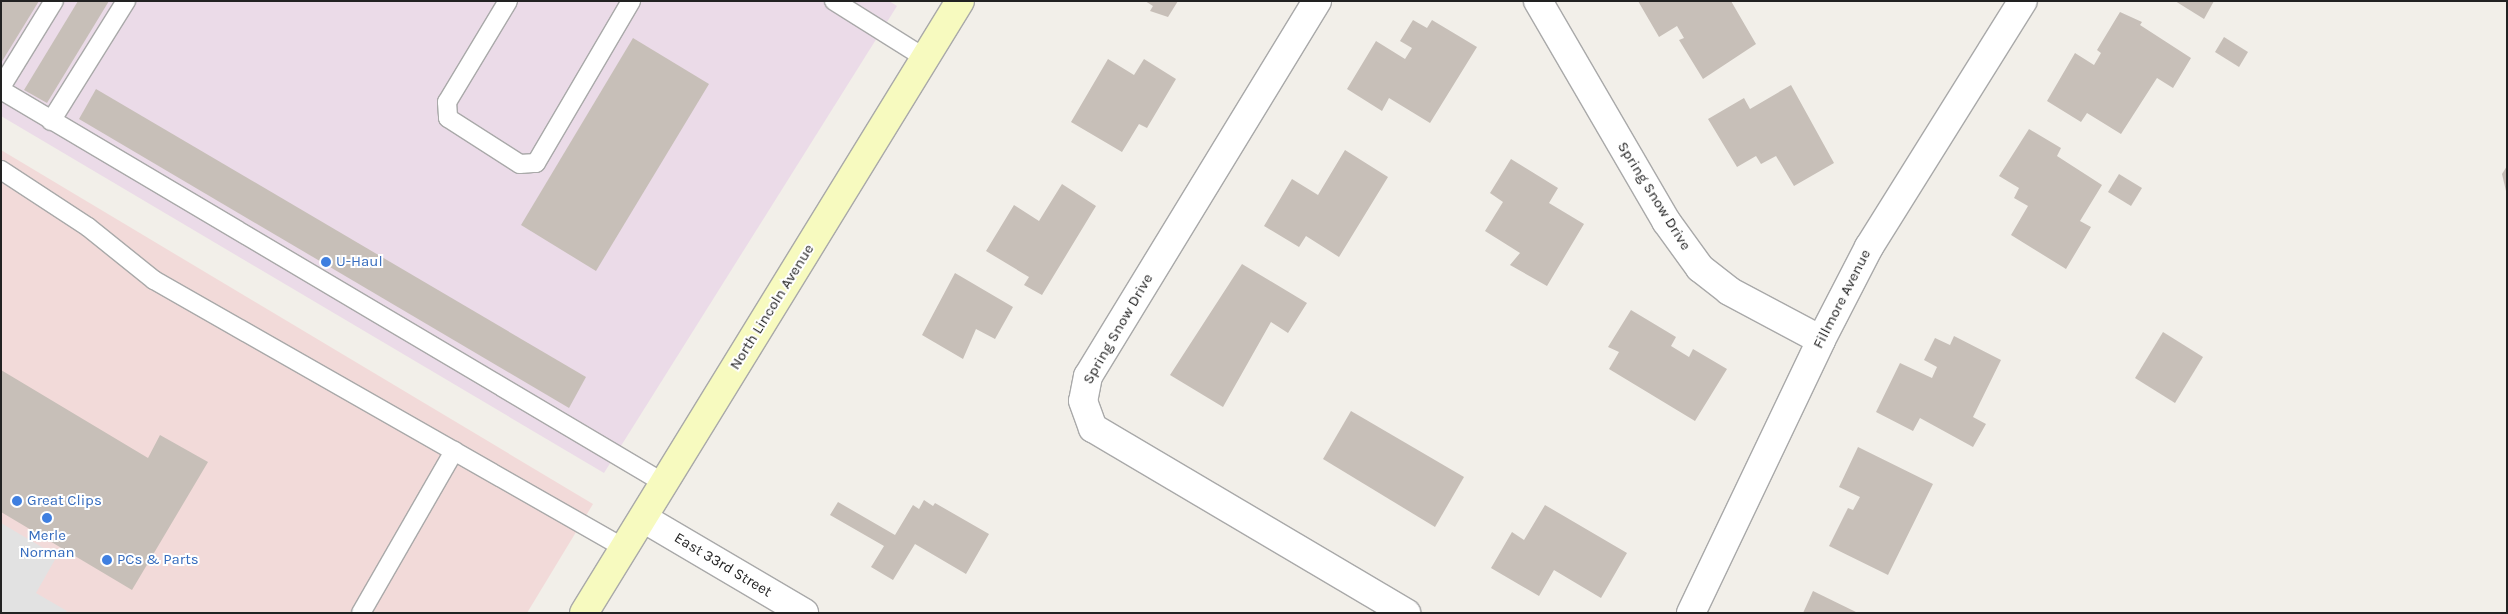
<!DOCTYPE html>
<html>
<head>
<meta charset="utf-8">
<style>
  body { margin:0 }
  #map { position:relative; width:2508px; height:614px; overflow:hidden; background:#f2efe9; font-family:Karla,sans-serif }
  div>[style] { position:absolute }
  .commercial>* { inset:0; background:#f2dad9 }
  .industrial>* { inset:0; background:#ebdbe8 }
  .parking>* { inset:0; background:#e2e2e2 }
  .building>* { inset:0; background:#c7bfb8 }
  .roads { filter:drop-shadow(1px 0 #a9a9a9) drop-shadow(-1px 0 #a9a9a9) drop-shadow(0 1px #a9a9a9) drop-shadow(0 -1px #a9a9a9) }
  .lane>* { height:18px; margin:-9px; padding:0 9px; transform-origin:9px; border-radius:9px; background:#fff }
  .street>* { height:28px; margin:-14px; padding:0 14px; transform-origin:14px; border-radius:14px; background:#fff }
  .secondary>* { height:28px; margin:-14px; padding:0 14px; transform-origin:14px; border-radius:14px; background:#f7fabf }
  .dots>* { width:14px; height:14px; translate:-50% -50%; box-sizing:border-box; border:2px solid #fff; border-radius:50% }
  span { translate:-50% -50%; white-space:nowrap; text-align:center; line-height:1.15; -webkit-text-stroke:4px #fff; paint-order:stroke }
  .street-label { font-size:15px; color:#222 }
  .shop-label { font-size:15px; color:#366cbe }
  .left { translate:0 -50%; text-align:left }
  .frame { position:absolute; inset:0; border:2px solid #222; pointer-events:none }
</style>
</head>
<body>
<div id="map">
  <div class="commercial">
    <i style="clip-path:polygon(1px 150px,593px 504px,527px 613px,1px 613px)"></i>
  </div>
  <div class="industrial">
    <i style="clip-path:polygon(1px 1px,889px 1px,897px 6px,604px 473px,1px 116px)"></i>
  </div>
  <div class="parking">
    <i style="clip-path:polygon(1px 523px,57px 556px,36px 593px,67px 611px,65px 613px,1px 613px)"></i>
  </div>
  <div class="building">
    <i style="clip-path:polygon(1px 1px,39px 1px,1px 63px)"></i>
    <i style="clip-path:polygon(78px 1px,109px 1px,47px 103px,24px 90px)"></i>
    <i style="clip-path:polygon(1145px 1px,1178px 1px,1168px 17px,1150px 11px,1153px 6px)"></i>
    <i style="clip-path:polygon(1638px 1px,1731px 1px,1756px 44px,1703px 79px,1679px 40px,1684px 38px,1677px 26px,1659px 37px)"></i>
    <i style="clip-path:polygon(2175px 1px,2214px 1px,2204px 19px)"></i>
    <i style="clip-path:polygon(2120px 12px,2142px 22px,2140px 25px,2191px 58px,2173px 88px,2157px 78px,2121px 134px,2087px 113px,2081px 122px,2047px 101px,2075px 53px,2094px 65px,2101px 53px,2097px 50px)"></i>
    <i style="clip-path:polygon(1413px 20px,1427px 28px,1432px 20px,1477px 47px,1430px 123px,1389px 98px,1382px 111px,1347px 89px,1376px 41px,1405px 59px,1412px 48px,1400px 41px)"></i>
    <i style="clip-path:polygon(2224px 37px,2248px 52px,2239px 67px,2215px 52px)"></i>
    <i style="clip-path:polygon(633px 38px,709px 84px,596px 271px,521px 225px)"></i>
    <i style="clip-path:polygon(1108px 59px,1134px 75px,1144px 59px,1176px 79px,1147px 128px,1139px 124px,1122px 152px,1071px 122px)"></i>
    <i style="clip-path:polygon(1791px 85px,1834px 163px,1794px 186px,1776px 156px,1761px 164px,1756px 156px,1737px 167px,1708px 119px,1744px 98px,1750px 109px)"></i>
    <i style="clip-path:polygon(96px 89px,586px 377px,569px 408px,79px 119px)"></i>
    <i style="clip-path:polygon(2029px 129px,2061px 148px,2057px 156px,2102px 185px,2080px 221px,2091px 227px,2066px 269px,2011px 235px,2028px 206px,2014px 198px,2019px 188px,1999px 176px)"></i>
    <i style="clip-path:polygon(1345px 150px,1388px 177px,1339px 257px,1306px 236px,1299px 247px,1264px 226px,1292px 179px,1318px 195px)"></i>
    <i style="clip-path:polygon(1511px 159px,1558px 188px,1549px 203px,1584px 224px,1547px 286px,1510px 265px,1520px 253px,1485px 231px,1503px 202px,1490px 193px)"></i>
    <i style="clip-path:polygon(2507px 166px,2507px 191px,2506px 191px,2502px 174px)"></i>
    <i style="clip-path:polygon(2119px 174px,2142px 188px,2131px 206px,2108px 192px)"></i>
    <i style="clip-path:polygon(1062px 184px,1096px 206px,1042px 295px,1024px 285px,1029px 277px,986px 251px,1014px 205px,1039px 221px)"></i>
    <i style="clip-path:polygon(1242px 264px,1307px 303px,1288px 333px,1271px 322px,1223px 407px,1170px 375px)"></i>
    <i style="clip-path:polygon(955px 273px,1013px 307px,995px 339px,976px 329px,963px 359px,922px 335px)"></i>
    <i style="clip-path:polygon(1631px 310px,1676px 337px,1671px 346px,1689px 357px,1693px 349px,1727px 369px,1695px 421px,1609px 369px,1619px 352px,1608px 347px)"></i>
    <i style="clip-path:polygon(2163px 332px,2203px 357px,2175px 403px,2135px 378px)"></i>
    <i style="clip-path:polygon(1954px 336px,2001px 360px,1973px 417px,1986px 424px,1973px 447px,1920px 418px,1913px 431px,1876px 412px,1900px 363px,1932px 378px,1937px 367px,1924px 360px,1935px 338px,1950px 345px)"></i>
    <i style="clip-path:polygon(1px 370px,148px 458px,160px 435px,208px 462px,132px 590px,1px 512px)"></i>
    <i style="clip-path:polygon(1351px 411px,1464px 477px,1435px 527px,1323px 459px)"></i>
    <i style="clip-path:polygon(1858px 447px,1933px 484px,1888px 575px,1829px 546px,1848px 508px,1853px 510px,1860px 497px,1839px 487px)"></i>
    <i style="clip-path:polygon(924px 500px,933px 506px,935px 503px,989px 534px,966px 574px,915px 544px,893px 580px,871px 567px,884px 546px,830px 515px,838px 502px,895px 535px,913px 505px,919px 509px)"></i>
    <i style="clip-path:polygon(1545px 505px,1627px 553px,1601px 598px,1554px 570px,1539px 596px,1491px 568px,1512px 532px,1524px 540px)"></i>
    <i style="clip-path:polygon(1813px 591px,1858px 613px,1803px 613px)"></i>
  </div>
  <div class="roads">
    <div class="lane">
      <i style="left:508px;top:1px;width:118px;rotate:121.1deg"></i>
      <i style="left:447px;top:102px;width:16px;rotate:86deg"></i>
      <i style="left:448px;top:118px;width:85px;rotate:32.6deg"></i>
      <i style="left:520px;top:164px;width:16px;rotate:-4deg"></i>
      <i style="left:536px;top:163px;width:188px;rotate:-59.6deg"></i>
      <i style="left:834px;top:1px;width:107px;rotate:32.1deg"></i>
      <i style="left:1px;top:87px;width:101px;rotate:-58.4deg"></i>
      <i style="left:1px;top:90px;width:771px;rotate:30.66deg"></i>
      <i style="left:51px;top:121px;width:142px;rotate:-58deg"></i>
      <i style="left:1px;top:170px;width:104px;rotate:33.2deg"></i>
      <i style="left:88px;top:227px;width:85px;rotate:38.8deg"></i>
      <i style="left:154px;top:280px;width:541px;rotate:29.69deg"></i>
      <i style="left:361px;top:613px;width:187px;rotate:-60.1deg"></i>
    </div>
    <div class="street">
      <i style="left:1317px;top:1px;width:439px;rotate:121.4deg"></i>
      <i style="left:1088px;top:376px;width:25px;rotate:101deg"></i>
      <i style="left:1083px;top:401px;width:29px;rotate:70deg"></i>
      <i style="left:1093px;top:428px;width:364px;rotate:30.6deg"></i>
      <i style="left:1538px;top:1px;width:255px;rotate:59.8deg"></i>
      <i style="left:1666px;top:221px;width:58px;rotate:54.1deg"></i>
      <i style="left:1700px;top:268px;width:37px;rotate:38deg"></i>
      <i style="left:1729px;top:291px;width:104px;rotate:28deg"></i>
      <i style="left:643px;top:518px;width:187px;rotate:30.5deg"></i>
      <i style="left:1691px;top:613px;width:302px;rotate:-64.5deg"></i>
      <i style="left:1821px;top:340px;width:105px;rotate:-62.7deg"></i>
      <i style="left:1869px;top:247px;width:290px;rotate:-58deg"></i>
    </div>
    <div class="secondary">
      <i style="left:584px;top:613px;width:718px;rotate:-58.43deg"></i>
    </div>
  </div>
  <div class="dots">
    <i style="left:326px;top:262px;background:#3f7fe0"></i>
    <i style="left:17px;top:501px;background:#3f7fe0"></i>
    <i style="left:47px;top:518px;background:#3f7fe0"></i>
    <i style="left:107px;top:560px;background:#3f7fe0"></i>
  </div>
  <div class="street-label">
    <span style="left:1654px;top:196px;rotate:58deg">Spring Snow Drive</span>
    <span style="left:1842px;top:299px;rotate:-63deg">Fillmore Avenue</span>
    <span style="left:772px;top:307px;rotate:-58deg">North Lincoln Avenue</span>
    <span style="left:1118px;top:329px;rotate:-60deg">Spring Snow Drive</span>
    <span style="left:723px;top:565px;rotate:31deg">East 33rd Street</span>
  </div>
  <div class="shop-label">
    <span class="left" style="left:336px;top:262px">U-Haul</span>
    <span class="left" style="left:27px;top:501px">Great Clips</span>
    <span style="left:47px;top:544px">Merle<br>Norman</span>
    <span class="left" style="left:117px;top:560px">PCs &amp; Parts</span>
  </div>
  <div class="frame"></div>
</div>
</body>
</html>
